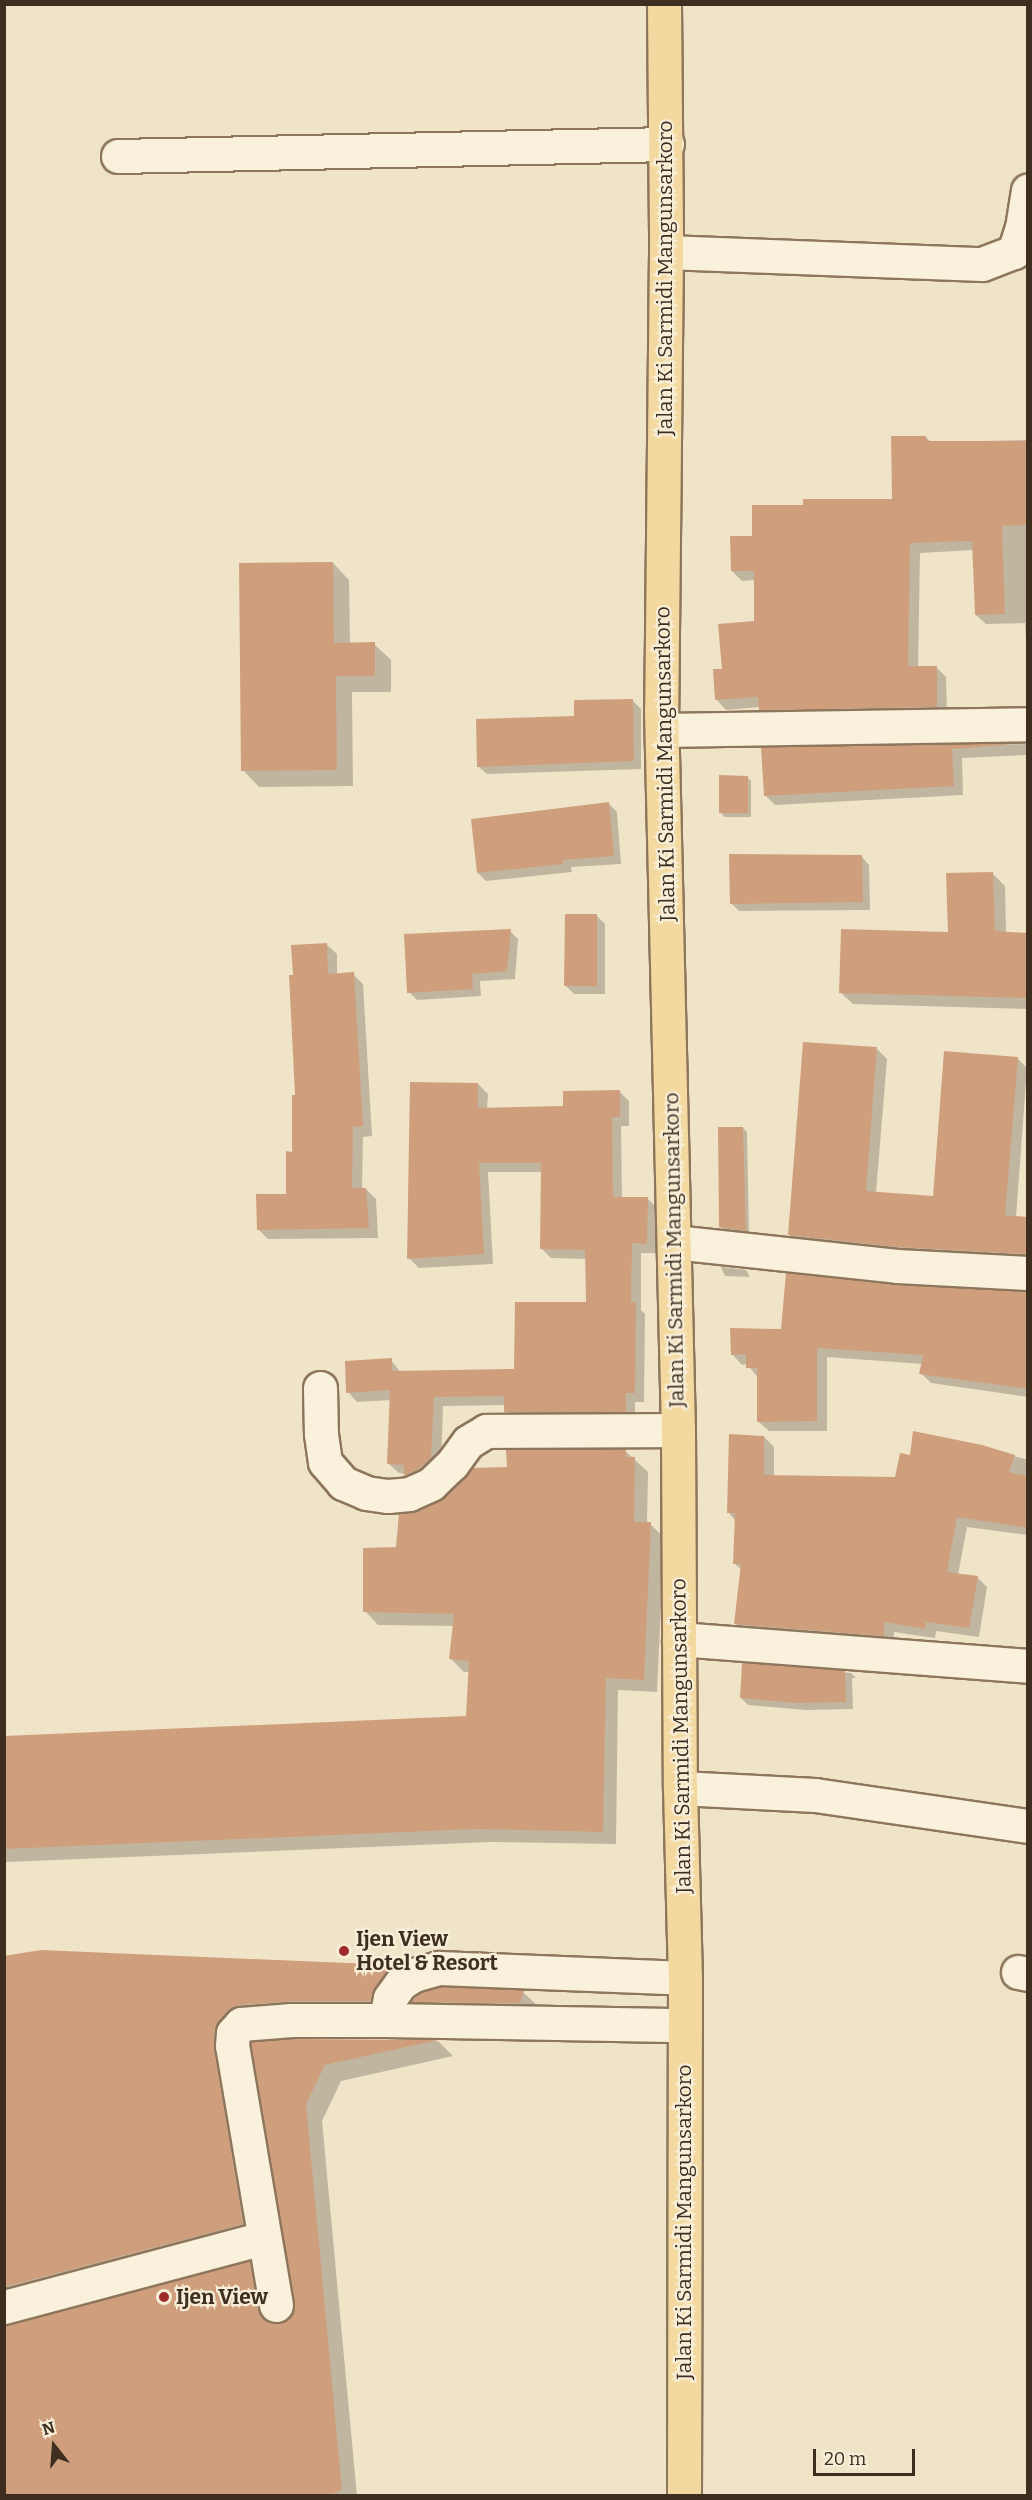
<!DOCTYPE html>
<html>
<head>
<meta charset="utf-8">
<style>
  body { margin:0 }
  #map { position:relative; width:1032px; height:2500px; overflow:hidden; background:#f0e4c8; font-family:Bitter,serif }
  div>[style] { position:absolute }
  .shadow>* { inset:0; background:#0003 }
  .building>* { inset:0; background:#cf9f7d }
  .roads { filter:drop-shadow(2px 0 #8d765c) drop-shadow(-2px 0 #8d765c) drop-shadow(0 2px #8d765c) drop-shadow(0 -2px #8d765c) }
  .minor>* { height:33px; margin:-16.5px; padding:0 16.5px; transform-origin:16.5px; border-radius:16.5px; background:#faf1dc }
  .major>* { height:33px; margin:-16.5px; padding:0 16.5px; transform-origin:16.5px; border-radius:16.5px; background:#f3d9a0 }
  .dots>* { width:16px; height:16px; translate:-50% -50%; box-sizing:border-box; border:3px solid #f7eed8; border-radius:50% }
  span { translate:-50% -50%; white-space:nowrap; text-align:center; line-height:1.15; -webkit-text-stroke:4.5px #f7eed8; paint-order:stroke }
  .street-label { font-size:21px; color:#3d2e20 }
  .poi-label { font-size:21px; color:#3d2e20; font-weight:700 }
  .left { translate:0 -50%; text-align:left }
  .frame { position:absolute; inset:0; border:6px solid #3d2e20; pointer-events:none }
  .north { position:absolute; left:24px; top:2416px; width:60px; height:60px; -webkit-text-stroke:4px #f7eed8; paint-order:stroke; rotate:343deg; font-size:16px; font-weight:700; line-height:24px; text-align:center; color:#3d2e20 }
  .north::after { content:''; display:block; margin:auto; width:21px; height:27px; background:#3d2e20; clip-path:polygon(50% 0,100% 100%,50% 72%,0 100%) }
  .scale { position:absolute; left:813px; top:2449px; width:102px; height:27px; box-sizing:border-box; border:3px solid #3d2e20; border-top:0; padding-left:8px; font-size:18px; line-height:21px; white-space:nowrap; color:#3d2e20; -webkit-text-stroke:4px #f7eed8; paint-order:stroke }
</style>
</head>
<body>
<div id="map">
  <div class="shadow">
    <i style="clip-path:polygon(926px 437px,931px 442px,1028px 440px,1028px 671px,1025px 623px,986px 624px,976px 615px,974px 550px,920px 553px,918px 668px,936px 667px,946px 677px,947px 716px,770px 719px,760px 707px,726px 710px,717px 700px,723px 670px,755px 623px,756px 580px,742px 581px,732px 571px,754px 537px,805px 506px,893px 501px)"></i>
    <i style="clip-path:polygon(333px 563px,349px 580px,350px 644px,374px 644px,391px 660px,391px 692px,352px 692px,353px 786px,259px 787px,243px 770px)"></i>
    <i style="clip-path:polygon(633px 701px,641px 709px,641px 769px,487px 774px,479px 767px,575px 717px)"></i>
    <i style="clip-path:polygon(1028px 744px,1028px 755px,962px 758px,963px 795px,775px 805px,765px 795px,763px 749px)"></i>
    <i style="clip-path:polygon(747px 777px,751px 781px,751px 817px,725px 817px,721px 813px)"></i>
    <i style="clip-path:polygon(609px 804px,617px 812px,621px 864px,571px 867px,572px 872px,486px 881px,478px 873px)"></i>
    <i style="clip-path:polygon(862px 857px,869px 865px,870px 910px,739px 911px,731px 903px)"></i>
    <i style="clip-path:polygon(992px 873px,1005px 886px,1006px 933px,1028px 934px,1028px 1009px,853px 1004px,840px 992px,950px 934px)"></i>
    <i style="clip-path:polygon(596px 915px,605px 924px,605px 994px,574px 994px,565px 985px)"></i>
    <i style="clip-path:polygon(510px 931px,518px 939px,515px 979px,480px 981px,481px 996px,417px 1000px,409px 992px)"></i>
    <i style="clip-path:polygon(326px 944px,337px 954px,337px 975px,353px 974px,363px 984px,372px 1136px,363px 1137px,362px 1189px,366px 1189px,376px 1199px,378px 1238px,268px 1239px,258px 1229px,288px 1195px,293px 1153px,297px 1097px,294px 976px)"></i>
    <i style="clip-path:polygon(877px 1049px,887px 1059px,876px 1193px,935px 1197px,1017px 1058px,1027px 1068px,1016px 1218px,1028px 1219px,1028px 1263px,800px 1245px,790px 1235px)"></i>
    <i style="clip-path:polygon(478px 1084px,488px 1094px,487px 1109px,565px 1107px,619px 1091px,629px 1101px,629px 1126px,621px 1126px,622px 1198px,648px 1199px,658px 1209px,656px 1253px,641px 1253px,641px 1310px,645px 1314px,644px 1402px,635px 1402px,635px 1421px,516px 1421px,506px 1412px,506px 1405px,443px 1406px,441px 1468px,415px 1485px,406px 1474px,399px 1473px,389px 1464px,392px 1400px,357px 1402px,348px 1392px,391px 1360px,401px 1373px,516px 1371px,587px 1304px,587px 1259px,551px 1258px,541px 1248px,543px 1172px,488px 1172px,493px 1264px,419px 1268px,409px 1258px)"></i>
    <i style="clip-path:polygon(743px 1128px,747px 1132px,749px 1234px,725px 1231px,721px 1227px)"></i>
    <i style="clip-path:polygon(721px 1267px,746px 1270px,750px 1277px,725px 1276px)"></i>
    <i style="clip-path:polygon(896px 1286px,1028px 1293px,1028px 1397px,931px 1383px,921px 1373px,923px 1364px,827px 1357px,827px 1431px,769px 1431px,758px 1421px,759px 1379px,747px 1364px,742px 1365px,732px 1354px,783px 1331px)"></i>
    <i style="clip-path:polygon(764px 1437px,774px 1447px,774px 1477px,896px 1478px,912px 1457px,979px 1446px,1028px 1460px,1028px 1535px,967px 1527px,958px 1575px,977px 1577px,987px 1587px,979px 1637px,936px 1631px,935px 1638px,894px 1632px,893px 1646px,746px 1634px,736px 1624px,742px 1570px,735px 1564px,736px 1521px,728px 1512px)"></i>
    <i style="clip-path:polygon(625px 1451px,648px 1472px,647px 1524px,650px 1524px,664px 1537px,657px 1692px,618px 1690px,616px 1844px,491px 1842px,7px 1862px,4px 1860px,4px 1737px,467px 1718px,469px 1672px,464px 1672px,451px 1659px,455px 1626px,378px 1625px,365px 1611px,417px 1513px,508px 1468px)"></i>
    <i style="clip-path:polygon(743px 1664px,851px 1673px,856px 1678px,852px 1678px,853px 1709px,806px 1710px,748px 1705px,741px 1698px)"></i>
    <i style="clip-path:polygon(41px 1951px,393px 1967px,409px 1983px,391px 2004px,244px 2027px,259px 2240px,4px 2314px,4px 1957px)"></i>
    <i style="clip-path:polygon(523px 1992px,540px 2008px,429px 2018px,413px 2002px)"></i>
    <i style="clip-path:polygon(293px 2040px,438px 2041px,453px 2056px,341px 2081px,322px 2121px,357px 2496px,4px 2496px,249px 2263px,266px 2279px,275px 2325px,288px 2321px,295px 2313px)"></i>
  </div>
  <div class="building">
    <i style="clip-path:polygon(891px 436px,926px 436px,926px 441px,1028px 441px,1028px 525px,1002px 526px,1005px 614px,975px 615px,972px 541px,910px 543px,908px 666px,937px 666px,937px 707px,759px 710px,758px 697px,715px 700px,713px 669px,722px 669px,718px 624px,754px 621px,754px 571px,731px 571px,730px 536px,752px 536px,752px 505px,803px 505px,803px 499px,892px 499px)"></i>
    <i style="clip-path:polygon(333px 562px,334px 643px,375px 642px,375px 676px,336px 676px,337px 770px,241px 771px,239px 563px)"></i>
    <i style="clip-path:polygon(633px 699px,634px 761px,477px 767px,476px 719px,574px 716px,574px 700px)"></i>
    <i style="clip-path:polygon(1028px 743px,952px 749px,954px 786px,764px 796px,761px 747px)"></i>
    <i style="clip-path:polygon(719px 775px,748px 776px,748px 813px,719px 813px)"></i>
    <i style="clip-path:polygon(609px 802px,614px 856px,563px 860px,563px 864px,477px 873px,471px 819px)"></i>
    <i style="clip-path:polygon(729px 854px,862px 855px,863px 902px,730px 904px)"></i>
    <i style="clip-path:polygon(993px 872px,995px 931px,1028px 933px,1028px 998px,839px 993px,841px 929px,948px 932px,946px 873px)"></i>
    <i style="clip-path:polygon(565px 914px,597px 914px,597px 986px,564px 986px)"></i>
    <i style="clip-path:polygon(511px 929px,507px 971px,472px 974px,473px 989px,407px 993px,404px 934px)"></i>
    <i style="clip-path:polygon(327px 943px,328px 974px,354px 972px,363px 1126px,353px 1127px,352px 1188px,366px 1188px,369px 1228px,257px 1230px,256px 1194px,286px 1194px,286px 1151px,292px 1152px,292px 1095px,295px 1095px,289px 975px,293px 975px,291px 945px)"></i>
    <i style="clip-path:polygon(803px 1042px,877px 1047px,866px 1191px,933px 1196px,944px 1051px,1018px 1057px,1005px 1215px,1028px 1217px,1028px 1254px,898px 1247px,788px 1235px)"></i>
    <i style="clip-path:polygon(410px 1082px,478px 1083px,478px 1108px,563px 1106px,563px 1091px,620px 1090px,620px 1117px,612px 1117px,613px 1197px,648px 1197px,647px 1244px,632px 1243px,631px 1302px,636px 1302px,635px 1393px,626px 1393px,626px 1412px,504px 1412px,504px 1396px,434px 1397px,431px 1458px,420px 1468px,404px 1476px,404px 1465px,387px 1464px,390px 1390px,346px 1393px,345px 1361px,392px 1358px,392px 1371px,514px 1369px,515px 1302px,586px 1302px,585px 1250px,540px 1249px,541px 1163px,479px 1163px,484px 1254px,407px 1259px)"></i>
    <i style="clip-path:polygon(718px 1127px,743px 1127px,746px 1231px,719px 1227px)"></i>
    <i style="clip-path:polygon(786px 1273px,896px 1285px,1028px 1292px,1028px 1389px,919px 1374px,923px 1355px,817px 1348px,817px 1421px,757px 1422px,757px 1368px,746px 1368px,746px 1354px,731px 1355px,730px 1328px,781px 1329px)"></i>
    <i style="clip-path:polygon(913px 1431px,982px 1445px,1015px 1455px,1009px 1472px,1028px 1476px,1028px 1528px,957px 1517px,947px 1572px,978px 1576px,969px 1628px,926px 1622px,925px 1629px,884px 1622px,884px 1636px,734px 1624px,741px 1564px,733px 1564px,735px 1513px,727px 1513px,729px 1434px,764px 1436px,764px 1475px,895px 1477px,900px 1453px,910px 1455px)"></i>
    <i style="clip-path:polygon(626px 1449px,626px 1457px,635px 1457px,634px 1522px,651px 1522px,644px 1680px,606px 1678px,603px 1832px,477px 1829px,4px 1849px,4px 1736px,466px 1716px,469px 1661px,449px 1659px,454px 1614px,363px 1612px,363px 1548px,396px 1547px,399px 1514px,416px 1511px,439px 1501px,472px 1468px,507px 1467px,506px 1450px)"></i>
    <i style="clip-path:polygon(742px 1663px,852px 1671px,845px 1671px,846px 1702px,798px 1703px,740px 1698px)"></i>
    <i style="clip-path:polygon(41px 1950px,394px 1965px,375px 1987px,370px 2001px,292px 2001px,240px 2005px,228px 2011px,219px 2021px,214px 2032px,214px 2049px,243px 2224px,4px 2287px,4px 1956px)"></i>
    <i style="clip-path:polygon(441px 1987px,524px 1990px,520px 2003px,411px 2002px,422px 1992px)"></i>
    <i style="clip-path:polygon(293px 2039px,438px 2040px,325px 2065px,306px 2104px,342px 2490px,327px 2496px,4px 2496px,4px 2325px,250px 2261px,258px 2308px,262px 2317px,270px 2323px,280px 2323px,288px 2319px,293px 2312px,294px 2302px,251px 2045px,251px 2042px)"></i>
  </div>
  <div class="roads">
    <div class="minor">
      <i style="left:118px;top:156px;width:549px;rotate:-1.25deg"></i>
      <i style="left:666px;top:252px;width:316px;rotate:2.2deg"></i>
      <i style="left:982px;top:264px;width:34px;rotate:-21deg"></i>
      <i style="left:1014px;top:252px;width:25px;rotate:-72deg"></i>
      <i style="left:1022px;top:228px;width:38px;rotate:-81deg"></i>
      <i style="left:662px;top:730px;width:366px;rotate:-0.9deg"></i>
      <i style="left:674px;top:1242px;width:224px;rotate:6.1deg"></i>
      <i style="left:897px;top:1266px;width:131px;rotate:3.1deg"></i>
      <i style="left:320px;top:1388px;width:46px;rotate:88.8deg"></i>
      <i style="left:321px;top:1434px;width:28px;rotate:82deg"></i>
      <i style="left:325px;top:1462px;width:28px;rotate:49deg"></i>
      <i style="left:343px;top:1483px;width:25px;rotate:23deg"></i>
      <i style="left:366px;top:1493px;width:22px;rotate:8deg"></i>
      <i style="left:388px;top:1496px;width:21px;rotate:-5deg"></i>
      <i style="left:409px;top:1494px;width:24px;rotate:-24deg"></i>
      <i style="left:431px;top:1484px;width:29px;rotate:-44deg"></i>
      <i style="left:452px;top:1464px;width:27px;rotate:-54deg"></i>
      <i style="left:468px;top:1442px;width:21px;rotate:-31deg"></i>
      <i style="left:486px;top:1431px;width:192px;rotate:-0.3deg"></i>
      <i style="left:679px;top:1639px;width:350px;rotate:4.4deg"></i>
      <i style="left:680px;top:1788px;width:135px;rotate:3deg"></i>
      <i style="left:815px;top:1795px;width:215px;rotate:8.3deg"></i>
      <i style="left:1018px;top:1972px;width:10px;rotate:11deg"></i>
      <i style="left:386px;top:2020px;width:22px;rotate:-80deg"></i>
      <i style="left:390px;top:1998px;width:19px;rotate:-54deg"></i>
      <i style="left:401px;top:1983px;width:15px;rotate:-32deg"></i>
      <i style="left:414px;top:1975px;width:26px;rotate:-16deg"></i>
      <i style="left:439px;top:1968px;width:246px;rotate:2.3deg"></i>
      <i style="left:276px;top:2305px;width:263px;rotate:-99.6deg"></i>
      <i style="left:232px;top:2046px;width:13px;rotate:-86deg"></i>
      <i style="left:233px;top:2033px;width:12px;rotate:-48deg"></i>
      <i style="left:241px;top:2024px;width:51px;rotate:-4.5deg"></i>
      <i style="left:292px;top:2020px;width:94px"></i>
      <i style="left:386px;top:2020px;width:299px;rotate:1deg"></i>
      <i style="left:4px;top:2307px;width:269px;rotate:-14.9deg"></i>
    </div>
    <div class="major">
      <i style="left:664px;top:4px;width:248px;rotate:89.5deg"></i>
      <i style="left:666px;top:252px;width:458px;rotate:90.6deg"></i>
      <i style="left:661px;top:710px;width:720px;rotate:88.65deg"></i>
      <i style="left:678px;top:1430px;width:358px;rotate:89.7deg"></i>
      <i style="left:680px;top:1788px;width:190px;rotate:88.5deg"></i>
      <i style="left:685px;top:1978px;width:518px;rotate:90.11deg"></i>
    </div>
  </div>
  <div class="dots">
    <i style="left:344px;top:1951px;background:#9e2a2b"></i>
    <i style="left:164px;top:2297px;background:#9e2a2b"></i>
  </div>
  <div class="street-label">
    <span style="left:665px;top:278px;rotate:-90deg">Jalan Ki Sarmidi Mangunsarkoro</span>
    <span style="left:665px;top:764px;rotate:-91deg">Jalan Ki Sarmidi Mangunsarkoro</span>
    <span style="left:674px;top:1250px;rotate:-91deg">Jalan Ki Sarmidi Mangunsarkoro</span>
    <span style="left:681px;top:1736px;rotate:-91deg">Jalan Ki Sarmidi Mangunsarkoro</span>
    <span style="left:684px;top:2222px;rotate:-90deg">Jalan Ki Sarmidi Mangunsarkoro</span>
  </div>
  <div class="poi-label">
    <span class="left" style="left:356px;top:1951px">Ijen View<br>Hotel &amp; Resort</span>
    <span class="left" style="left:176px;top:2297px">Ijen View</span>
  </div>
  <div class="frame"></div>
  <div class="north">N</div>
  <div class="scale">20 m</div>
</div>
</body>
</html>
